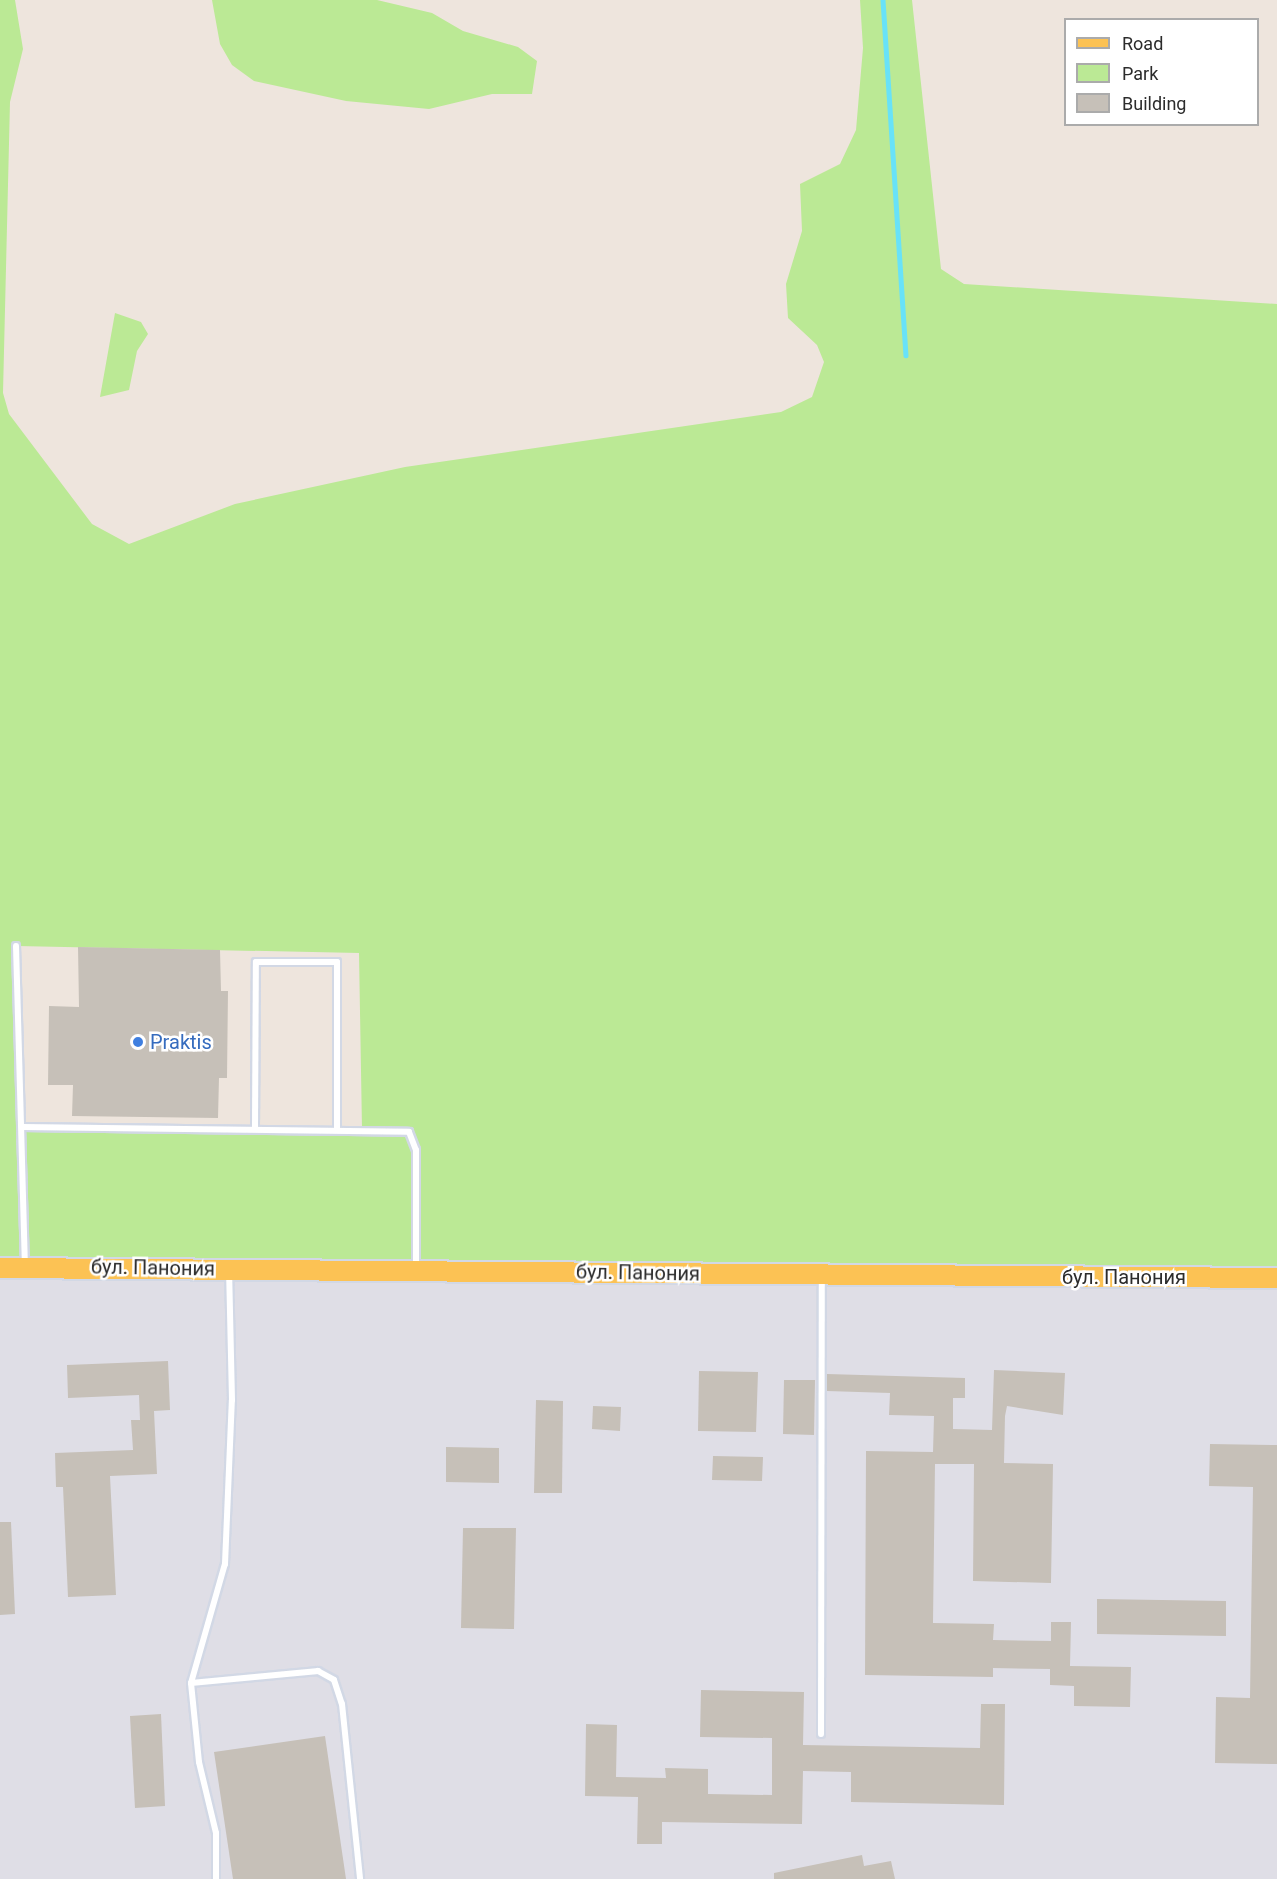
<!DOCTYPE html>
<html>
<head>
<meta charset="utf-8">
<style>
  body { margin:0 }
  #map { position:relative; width:1277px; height:1879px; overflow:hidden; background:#eee5dd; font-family:Roboto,sans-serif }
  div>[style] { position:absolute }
  .industrial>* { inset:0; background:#dfdee6 }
  .green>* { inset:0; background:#bbe995 }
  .stream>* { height:4.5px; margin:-2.25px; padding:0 2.25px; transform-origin:2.25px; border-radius:2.25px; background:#68e2f8 }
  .building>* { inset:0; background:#c6c0b8 }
  .roads { filter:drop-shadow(2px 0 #d2d8e5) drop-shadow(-2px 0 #d2d8e5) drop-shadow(0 2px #d2d8e5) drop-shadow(0 -2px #d2d8e5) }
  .service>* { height:6px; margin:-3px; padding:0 3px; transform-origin:3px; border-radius:3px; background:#fff }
  .primary>* { height:20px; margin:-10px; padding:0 10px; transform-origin:10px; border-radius:10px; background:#fcc254 }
  .dots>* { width:16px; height:16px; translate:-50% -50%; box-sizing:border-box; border:3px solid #fff; border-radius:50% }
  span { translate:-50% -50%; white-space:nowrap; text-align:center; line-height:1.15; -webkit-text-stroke:5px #fff; paint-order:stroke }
  .shop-label { font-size:20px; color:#366cbe }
  .left { translate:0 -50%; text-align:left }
  .street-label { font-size:20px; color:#2c2c2c }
  .legend { position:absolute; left:1064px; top:18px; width:195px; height:108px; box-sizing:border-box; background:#fff; border:2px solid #ababab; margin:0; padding:8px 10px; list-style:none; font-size:18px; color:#2c2c2c }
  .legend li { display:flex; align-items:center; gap:12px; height:30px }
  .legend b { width:30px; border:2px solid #ababab }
</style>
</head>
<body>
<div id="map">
  <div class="industrial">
    <i style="clip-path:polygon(0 1268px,1277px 1278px,1277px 1879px,0 1879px)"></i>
  </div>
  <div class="green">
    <i style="clip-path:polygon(evenodd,0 0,15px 0,23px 49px,10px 102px,3px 393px,9px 414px,92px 524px,129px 544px,235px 504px,405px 467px,781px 412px,812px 397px,824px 362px,817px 345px,788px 318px,786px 284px,802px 231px,800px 184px,840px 164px,856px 130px,863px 48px,860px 0,912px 0,941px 269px,964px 284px,1277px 304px,1277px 1278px,0 1268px,0 0,17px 946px,359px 953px,362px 1129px,22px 1127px,17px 946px)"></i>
    <i style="clip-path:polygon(212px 0,377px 0,432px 13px,463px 31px,518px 47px,537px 61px,532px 94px,492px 94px,429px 109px,346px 101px,254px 81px,232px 65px,220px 44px)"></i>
    <i style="clip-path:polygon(115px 313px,141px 322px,148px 334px,137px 351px,129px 390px,100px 397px)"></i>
  </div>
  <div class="stream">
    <i style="left:883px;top:0;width:356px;rotate:86.3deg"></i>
  </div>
  <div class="building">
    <i style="clip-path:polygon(78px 947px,220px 950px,221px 991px,228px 991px,227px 1078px,219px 1078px,218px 1118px,72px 1116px,73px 1085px,48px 1085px,49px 1006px,79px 1007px)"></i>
    <i style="clip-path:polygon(168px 1361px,170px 1410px,154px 1411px,157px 1474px,110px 1476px,116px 1595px,68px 1597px,63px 1487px,56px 1487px,55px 1453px,133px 1450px,131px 1420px,140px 1420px,139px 1395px,68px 1398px,67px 1365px)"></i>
    <i style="clip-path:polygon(994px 1370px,1065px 1373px,1063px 1415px,1007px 1406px,1005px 1416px,1004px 1463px,1053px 1464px,1051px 1583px,973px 1581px,974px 1464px,935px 1464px,933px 1623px,994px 1624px,993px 1640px,1051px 1641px,1051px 1622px,1071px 1622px,1070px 1666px,1131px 1667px,1130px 1707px,1074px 1706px,1074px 1686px,1050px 1685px,1050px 1669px,993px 1668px,993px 1677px,865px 1675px,866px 1451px,933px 1452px,934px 1416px,889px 1415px,890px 1393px,827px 1391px,827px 1374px,965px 1378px,965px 1398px,953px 1398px,953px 1429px,992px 1430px)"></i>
    <i style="clip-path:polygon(699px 1371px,758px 1372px,756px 1432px,698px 1431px)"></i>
    <i style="clip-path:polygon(784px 1380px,815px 1380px,814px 1435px,783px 1434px)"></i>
    <i style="clip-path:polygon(536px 1400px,563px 1401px,562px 1493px,534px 1493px)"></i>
    <i style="clip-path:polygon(593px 1406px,621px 1407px,620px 1431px,592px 1429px)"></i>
    <i style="clip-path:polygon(1210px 1444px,1277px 1445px,1277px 1764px,1215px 1763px,1216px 1697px,1250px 1698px,1253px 1487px,1209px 1486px)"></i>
    <i style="clip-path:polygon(446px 1447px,499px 1448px,499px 1483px,446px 1482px)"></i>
    <i style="clip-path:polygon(713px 1456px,763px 1457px,762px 1481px,712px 1480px)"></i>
    <i style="clip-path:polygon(0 1522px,11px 1522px,15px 1614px,0 1615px)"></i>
    <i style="clip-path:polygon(463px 1528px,516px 1528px,514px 1629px,461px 1628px)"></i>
    <i style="clip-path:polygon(1097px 1599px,1226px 1601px,1226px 1636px,1097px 1634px)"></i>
    <i style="clip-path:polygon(701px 1690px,804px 1692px,803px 1745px,980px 1748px,981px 1704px,1005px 1704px,1004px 1805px,851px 1802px,851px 1772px,803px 1771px,802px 1824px,662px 1822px,662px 1844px,637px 1844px,638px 1797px,585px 1796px,586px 1724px,617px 1725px,616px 1777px,666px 1778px,665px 1768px,708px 1769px,708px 1794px,772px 1795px,772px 1738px,700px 1737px)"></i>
    <i style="clip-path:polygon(161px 1714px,165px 1806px,135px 1808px,130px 1716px)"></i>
    <i style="clip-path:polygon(325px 1736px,346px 1879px,233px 1879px,214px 1752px)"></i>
    <i style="clip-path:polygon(862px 1855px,864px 1866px,891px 1861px,895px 1879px,774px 1879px,774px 1873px)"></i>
  </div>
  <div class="roads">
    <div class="service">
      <i style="left:16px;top:946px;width:320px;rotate:88.4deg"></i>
      <i style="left:22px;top:1127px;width:387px;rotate:0.7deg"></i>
      <i style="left:409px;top:1132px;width:19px;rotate:69deg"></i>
      <i style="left:416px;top:1150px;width:117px;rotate:90deg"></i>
      <i style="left:255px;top:1128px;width:166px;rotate:-89.7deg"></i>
      <i style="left:256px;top:962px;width:81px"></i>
      <i style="left:337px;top:962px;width:166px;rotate:90deg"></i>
      <i style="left:191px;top:1683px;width:128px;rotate:-5.4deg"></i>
      <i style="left:318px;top:1671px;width:18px;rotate:29deg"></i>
      <i style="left:334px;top:1680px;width:25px;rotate:72deg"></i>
      <i style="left:342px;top:1704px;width:176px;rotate:84.1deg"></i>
      <i style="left:821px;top:1734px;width:456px;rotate:-89.9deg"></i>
      <i style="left:216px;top:1879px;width:46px;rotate:-90deg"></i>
      <i style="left:216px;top:1833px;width:73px;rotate:-103.5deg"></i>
      <i style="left:199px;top:1762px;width:79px;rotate:-95.8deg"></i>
      <i style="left:191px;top:1683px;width:124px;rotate:-74.1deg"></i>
      <i style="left:225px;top:1564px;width:164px;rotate:-87.6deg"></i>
      <i style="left:232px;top:1400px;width:128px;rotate:-91.3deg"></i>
    </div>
    <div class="primary">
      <i style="left:0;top:1268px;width:1277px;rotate:0.45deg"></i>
    </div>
  </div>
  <div class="dots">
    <i style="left:138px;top:1042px;background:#3f7fe0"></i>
  </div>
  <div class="shop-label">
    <span class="left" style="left:150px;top:1042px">Praktis</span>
  </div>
  <div class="street-label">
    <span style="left:153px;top:1268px;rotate:1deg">бул. Панония</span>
    <span style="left:638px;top:1273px;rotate:1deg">бул. Панония</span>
    <span style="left:1124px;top:1277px">бул. Панония</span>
  </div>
  <ul class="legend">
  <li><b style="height:8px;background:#fcc254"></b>Road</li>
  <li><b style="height:16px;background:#bbe995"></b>Park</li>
  <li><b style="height:16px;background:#c6c0b8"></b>Building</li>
  </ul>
</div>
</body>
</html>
